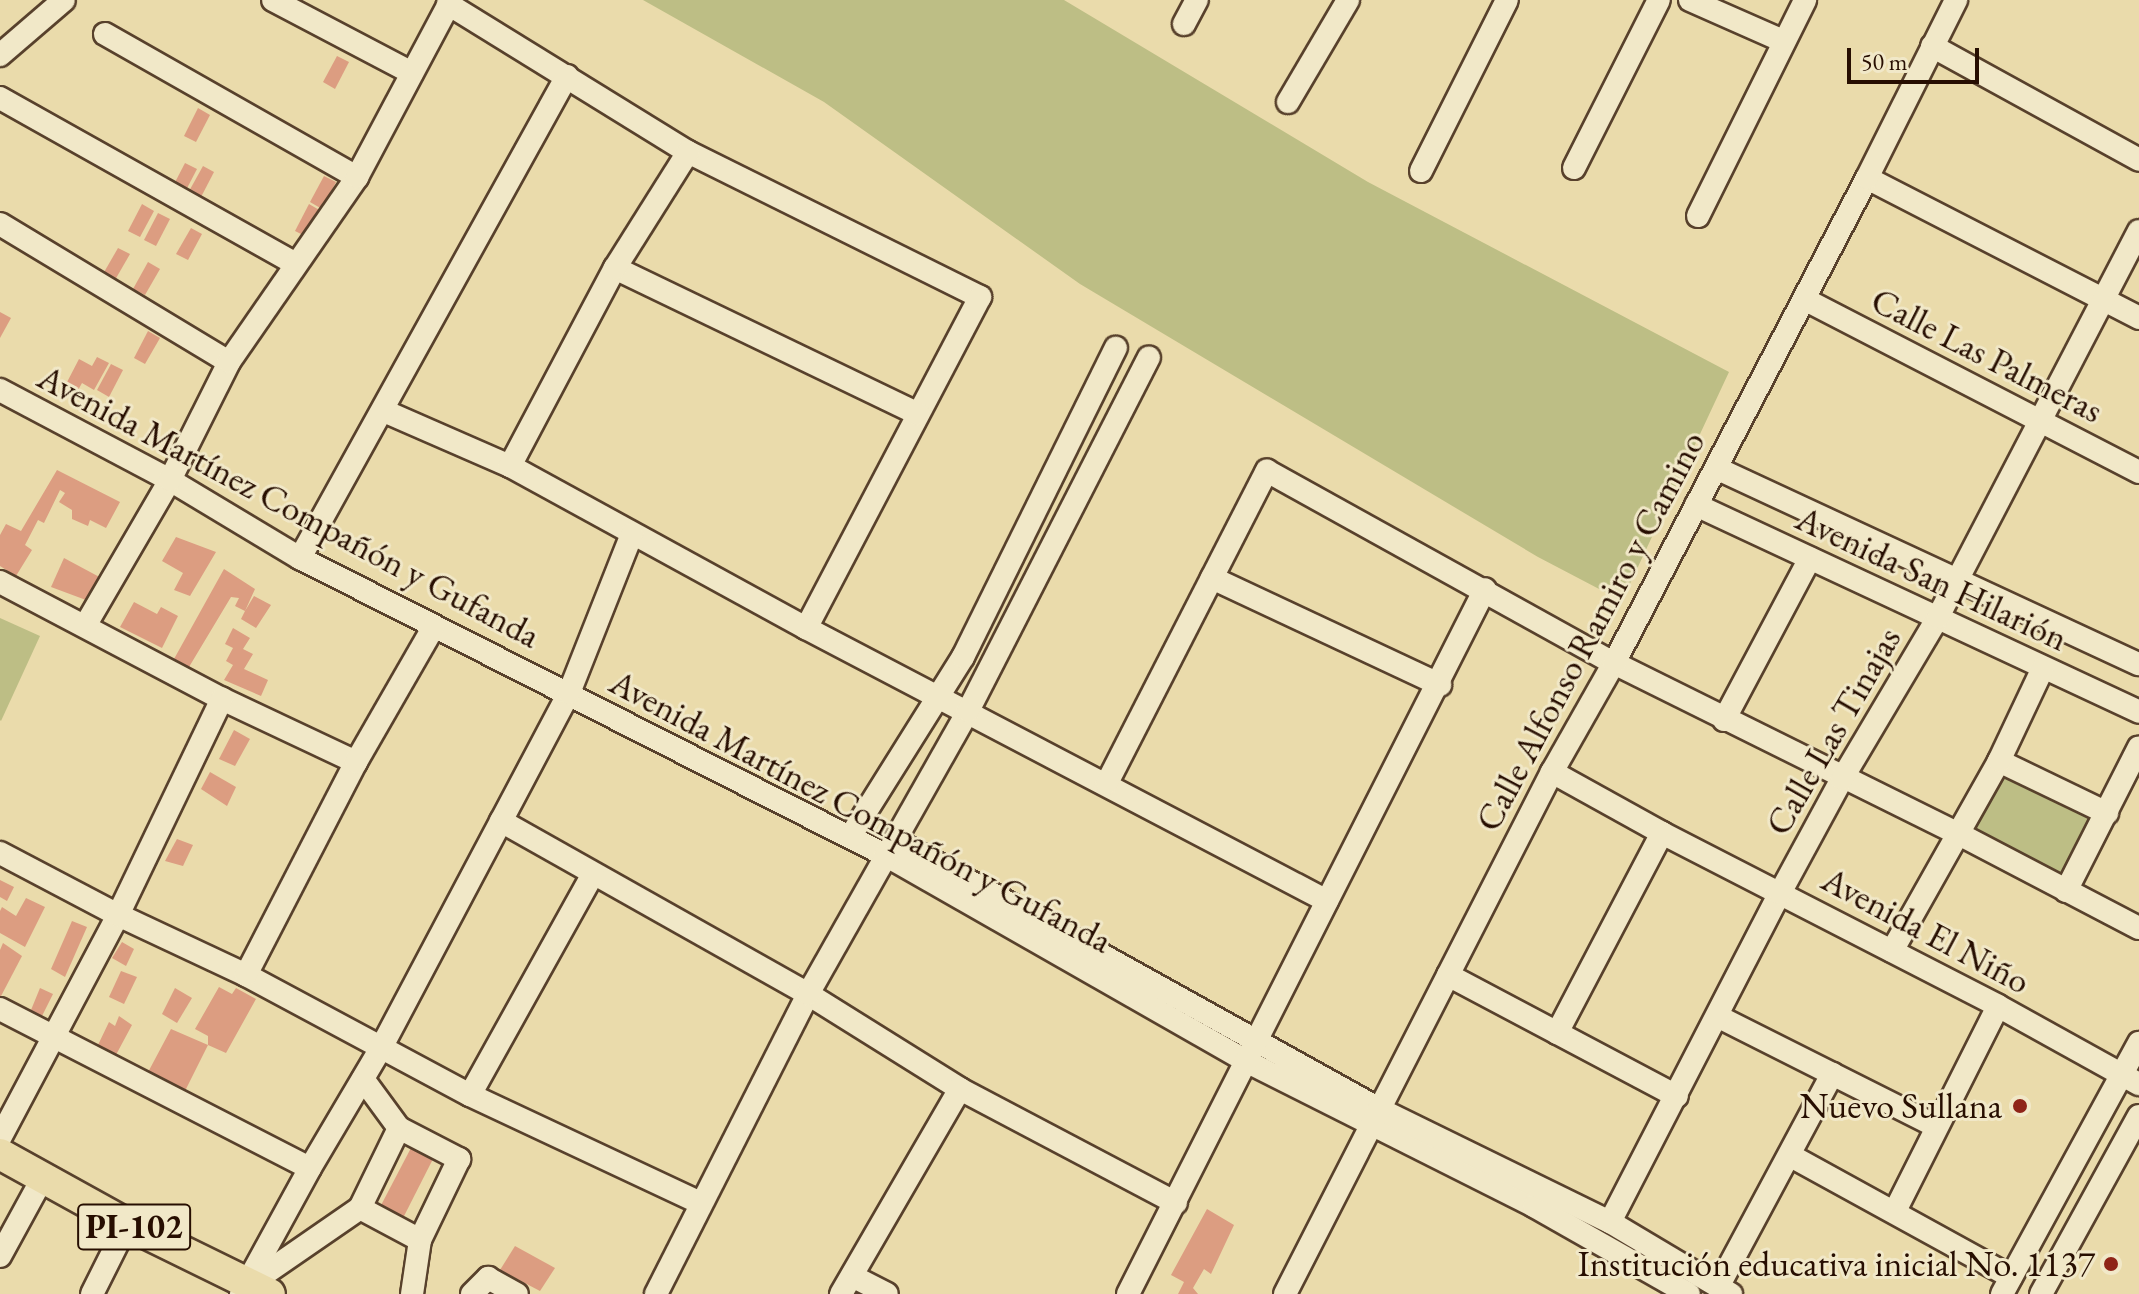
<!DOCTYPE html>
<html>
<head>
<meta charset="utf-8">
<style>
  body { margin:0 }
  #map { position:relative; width:2139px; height:1294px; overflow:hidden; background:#eadbab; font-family:"EB Garamond",serif }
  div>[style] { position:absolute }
  .green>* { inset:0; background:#bdbe85 }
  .building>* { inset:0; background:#dc9d81 }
  .roads { filter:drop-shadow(2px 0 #58412c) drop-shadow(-2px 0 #58412c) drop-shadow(0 2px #58412c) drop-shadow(0 -2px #58412c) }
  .minor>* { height:22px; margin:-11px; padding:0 11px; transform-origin:11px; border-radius:11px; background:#f1e8c8 }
  .major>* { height:30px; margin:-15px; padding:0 15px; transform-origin:15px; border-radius:15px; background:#eadbab }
  .dots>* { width:22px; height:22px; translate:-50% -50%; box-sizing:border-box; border:4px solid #f1e8c8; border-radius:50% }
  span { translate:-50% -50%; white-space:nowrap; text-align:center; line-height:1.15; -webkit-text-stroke:6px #f1e8c8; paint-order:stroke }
  .shield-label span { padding:2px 6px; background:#f1e8c8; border:2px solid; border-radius:6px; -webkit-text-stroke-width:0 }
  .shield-label { font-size:34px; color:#270e01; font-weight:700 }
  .street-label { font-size:36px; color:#270e01 }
  .poi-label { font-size:36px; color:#270e01 }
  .right { translate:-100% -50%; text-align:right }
  .scale { position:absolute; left:1847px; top:48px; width:132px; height:36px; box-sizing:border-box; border:4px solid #270e01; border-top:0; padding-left:10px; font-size:24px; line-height:28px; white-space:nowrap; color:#270e01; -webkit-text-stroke:6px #f1e8c8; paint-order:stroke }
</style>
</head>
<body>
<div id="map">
  <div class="green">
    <i style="clip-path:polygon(643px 0,1064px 0,1368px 182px,1729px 372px,1622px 601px,1538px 557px,1080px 284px,824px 102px)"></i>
    <i style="clip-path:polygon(0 618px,40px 636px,1px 721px,0 720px)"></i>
    <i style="clip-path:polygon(1999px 761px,2107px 813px,2066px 891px,1957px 833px)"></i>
  </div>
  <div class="building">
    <i style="clip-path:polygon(337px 56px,349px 62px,335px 89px,323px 82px)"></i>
    <i style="clip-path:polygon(198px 108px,210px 115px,196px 142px,184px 136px)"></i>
    <i style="clip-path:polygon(185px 163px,197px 169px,183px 196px,171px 190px)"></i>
    <i style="clip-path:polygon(203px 166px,214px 172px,200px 199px,188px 193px)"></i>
    <i style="clip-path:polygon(324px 176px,336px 182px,322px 209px,310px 202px)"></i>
    <i style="clip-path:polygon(142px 204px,154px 211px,140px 237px,128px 231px)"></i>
    <i style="clip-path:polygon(309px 204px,321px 211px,307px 237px,295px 231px)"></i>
    <i style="clip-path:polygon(158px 213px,170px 219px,156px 246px,144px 240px)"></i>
    <i style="clip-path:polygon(191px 228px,202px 234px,188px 260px,176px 254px)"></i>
    <i style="clip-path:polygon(118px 248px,130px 254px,115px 280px,103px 274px)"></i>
    <i style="clip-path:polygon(148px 262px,160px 269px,145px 295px,133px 289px)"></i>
    <i style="clip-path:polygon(0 312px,11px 318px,0 338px)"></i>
    <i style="clip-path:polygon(148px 331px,160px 338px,145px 364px,134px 358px)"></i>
    <i style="clip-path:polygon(97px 357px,109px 363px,94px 390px,82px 383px,77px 392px,65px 386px,79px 359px,92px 366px)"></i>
    <i style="clip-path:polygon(111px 364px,123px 370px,109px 397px,97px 390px)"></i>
    <i style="clip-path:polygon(57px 470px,120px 502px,106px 528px,90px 520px,88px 526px,72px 519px,72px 510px,59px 502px,65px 493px,60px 490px,44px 523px,38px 520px,25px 545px,32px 550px,16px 576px,0 566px,0 535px,6px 524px,21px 531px)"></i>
    <i style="clip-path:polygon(176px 537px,216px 552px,190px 596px,174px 590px,183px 573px,162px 561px)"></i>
    <i style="clip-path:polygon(64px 558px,105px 580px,94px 603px,51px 587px)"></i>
    <i style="clip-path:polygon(224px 569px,255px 589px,245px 611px,254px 596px,271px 605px,256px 628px,241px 619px,245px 611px,235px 606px,239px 598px,231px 597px,189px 667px,174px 659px)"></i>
    <i style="clip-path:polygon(134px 602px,157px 614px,161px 607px,178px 616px,162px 648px,120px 627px)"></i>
    <i style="clip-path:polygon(233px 628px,250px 638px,243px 649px,253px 654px,244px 669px,268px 680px,261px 696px,224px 680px,233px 665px,226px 661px,233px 648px,225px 644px)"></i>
    <i style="clip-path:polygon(234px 730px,250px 739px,235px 766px,219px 759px)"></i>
    <i style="clip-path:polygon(210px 772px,236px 787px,227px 806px,201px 789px)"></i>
    <i style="clip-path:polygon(177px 839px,193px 845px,183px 866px,165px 861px)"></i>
    <i style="clip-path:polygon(0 880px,14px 887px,7px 901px,0 897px)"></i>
    <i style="clip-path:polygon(26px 898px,45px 907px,25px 947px,0 933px,0 911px,2px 907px,16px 916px)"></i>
    <i style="clip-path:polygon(72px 921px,87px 927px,65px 977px,51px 969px)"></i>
    <i style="clip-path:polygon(122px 942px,134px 949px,126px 966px,112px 958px)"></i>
    <i style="clip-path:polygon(3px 943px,22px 956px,0 998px,0 950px)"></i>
    <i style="clip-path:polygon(121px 971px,137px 977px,124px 1004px,109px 997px)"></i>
    <i style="clip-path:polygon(219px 987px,232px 994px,236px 988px,256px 999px,226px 1053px,208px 1045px,183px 1095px,146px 1076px,171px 1029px,208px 1045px,208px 1036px,195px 1029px)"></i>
    <i style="clip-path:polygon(40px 988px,53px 994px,41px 1018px,31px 1010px)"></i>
    <i style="clip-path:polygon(175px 988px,192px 998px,177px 1023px,162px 1014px)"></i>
    <i style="clip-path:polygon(119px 1016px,132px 1025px,110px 1066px,100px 1062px,106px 1051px,97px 1047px,109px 1022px,115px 1026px)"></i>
    <i style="clip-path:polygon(412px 1146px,434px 1157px,401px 1222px,378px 1211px)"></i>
    <i style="clip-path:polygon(1207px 1209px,1234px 1225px,1211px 1274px,1204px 1269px,1193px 1288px,1198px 1294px,1178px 1294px,1184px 1282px,1171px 1275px)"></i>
    <i style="clip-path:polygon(515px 1246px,555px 1268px,540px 1291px,500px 1270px)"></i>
  </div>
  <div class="roads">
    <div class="minor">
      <i style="left:273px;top:0;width:157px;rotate:27.7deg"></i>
      <i style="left:1690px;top:0;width:102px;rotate:23.8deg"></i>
      <i style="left:448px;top:4px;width:282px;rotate:31.7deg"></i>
      <i style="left:688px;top:152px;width:326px;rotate:26.4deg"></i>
      <i style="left:980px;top:297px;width:374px;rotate:117.7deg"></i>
      <i style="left:1184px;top:24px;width:27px;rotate:-62deg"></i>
      <i style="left:105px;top:34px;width:290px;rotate:29.6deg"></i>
      <i style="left:1932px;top:46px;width:236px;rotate:28.8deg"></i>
      <i style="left:0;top:55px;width:84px;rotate:-40.7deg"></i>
      <i style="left:0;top:98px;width:339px;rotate:29.3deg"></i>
      <i style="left:1288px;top:102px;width:118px;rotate:-59.5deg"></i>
      <i style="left:1574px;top:168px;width:188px;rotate:-63.2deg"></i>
      <i style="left:1421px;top:171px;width:191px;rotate:-63.3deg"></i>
      <i style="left:1867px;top:178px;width:306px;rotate:27.2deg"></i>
      <i style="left:1698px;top:216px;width:241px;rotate:-63.6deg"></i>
      <i style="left:0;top:224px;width:267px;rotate:31.1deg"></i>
      <i style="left:615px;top:268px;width:336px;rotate:25.7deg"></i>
      <i style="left:1804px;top:299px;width:377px;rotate:27.3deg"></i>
      <i style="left:0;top:390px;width:192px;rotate:27.9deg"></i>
      <i style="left:170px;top:480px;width:152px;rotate:31deg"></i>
      <i style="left:300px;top:558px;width:656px;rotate:26.92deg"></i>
      <i style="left:885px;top:855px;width:416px;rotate:29.7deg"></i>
      <i style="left:1246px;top:1061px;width:322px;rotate:26.7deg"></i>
      <i style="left:1534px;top:1206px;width:178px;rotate:29.6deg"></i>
      <i style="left:384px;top:411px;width:137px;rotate:23.6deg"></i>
      <i style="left:510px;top:466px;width:337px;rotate:28.7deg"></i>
      <i style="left:806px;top:628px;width:588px;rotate:27.65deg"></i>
      <i style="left:510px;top:466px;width:224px;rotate:-62.1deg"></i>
      <i style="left:615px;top:268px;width:137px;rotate:-57.8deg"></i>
      <i style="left:1716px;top:468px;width:466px;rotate:24.9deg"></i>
      <i style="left:1696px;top:505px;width:489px;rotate:25deg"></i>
      <i style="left:300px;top:558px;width:551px;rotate:-61.02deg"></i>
      <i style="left:1212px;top:578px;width:252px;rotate:25.1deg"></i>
      <i style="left:0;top:582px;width:251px;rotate:27.8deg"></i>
      <i style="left:222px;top:699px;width:148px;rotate:25.2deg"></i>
      <i style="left:85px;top:626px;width:169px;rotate:-59.8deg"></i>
      <i style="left:170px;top:480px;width:132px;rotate:-63.4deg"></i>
      <i style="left:229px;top:362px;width:225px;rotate:-55.3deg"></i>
      <i style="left:357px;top:177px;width:200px;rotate:-62deg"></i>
      <i style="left:1724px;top:720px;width:183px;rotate:-62deg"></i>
      <i style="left:1999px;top:761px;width:120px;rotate:25.7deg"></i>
      <i style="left:1552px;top:772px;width:126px;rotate:29deg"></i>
      <i style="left:1662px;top:833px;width:378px;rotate:27.2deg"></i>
      <i style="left:1998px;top:1006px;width:161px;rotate:29deg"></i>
      <i style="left:1107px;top:783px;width:351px;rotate:-62.9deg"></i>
      <i style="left:1267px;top:471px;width:397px;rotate:29deg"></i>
      <i style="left:1614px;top:663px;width:383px;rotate:26.4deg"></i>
      <i style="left:1957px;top:833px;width:205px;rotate:27.6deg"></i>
      <i style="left:501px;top:821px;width:352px;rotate:29.4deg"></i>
      <i style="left:808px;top:994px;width:179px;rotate:32deg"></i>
      <i style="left:960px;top:1089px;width:244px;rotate:27.8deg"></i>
      <i style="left:850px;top:837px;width:213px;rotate:-57.9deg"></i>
      <i style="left:963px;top:657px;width:345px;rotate:-63.7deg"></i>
      <i style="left:895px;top:840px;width:554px;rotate:29.06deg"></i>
      <i style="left:1379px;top:1109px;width:257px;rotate:26.1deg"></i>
      <i style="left:1610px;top:1222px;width:141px;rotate:30.8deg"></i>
      <i style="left:0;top:853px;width:133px;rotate:27.7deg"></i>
      <i style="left:118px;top:915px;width:141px;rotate:25.1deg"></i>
      <i style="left:246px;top:975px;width:254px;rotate:28.2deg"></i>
      <i style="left:470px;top:1095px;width:255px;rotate:25.1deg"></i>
      <i style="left:2066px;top:891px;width:161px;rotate:-63.1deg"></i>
      <i style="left:1892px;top:951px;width:218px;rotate:-60.6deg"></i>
      <i style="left:1999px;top:761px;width:103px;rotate:-64.7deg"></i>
      <i style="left:246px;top:975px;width:240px;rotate:-62.7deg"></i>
      <i style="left:356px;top:762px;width:155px;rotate:-60.1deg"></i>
      <i style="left:1448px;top:975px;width:259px;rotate:27.9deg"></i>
      <i style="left:0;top:1009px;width:348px;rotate:27.2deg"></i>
      <i style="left:1717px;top:1016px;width:245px;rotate:26.7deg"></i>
      <i style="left:1557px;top:1033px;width:226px;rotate:-62.3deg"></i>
      <i style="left:363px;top:1079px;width:61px;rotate:53.7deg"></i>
      <i style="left:399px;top:1128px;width:68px;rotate:27.3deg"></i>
      <i style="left:459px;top:1159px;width:90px;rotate:115.7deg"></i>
      <i style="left:420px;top:1240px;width:55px;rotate:98.4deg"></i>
      <i style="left:470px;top:1095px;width:253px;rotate:-60.9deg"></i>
      <i style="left:0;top:1138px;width:252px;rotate:-62.1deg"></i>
      <i style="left:118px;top:915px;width:240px;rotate:-64.3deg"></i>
      <i style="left:1791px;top:1156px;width:251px;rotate:28.8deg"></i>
      <i style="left:360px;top:1208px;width:68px;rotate:28.1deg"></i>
      <i style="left:1895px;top:1211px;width:229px;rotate:-63.3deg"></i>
      <i style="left:1610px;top:1222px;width:370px;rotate:-62.7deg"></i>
      <i style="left:1780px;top:893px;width:130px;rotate:-61.5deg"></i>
      <i style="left:1842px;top:779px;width:188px;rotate:-59.3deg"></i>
      <i style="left:1938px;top:617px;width:435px;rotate:-62.5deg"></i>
      <i style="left:0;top:1256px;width:90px;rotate:-61.4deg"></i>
      <i style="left:852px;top:1276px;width:39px;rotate:27deg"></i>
      <i style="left:250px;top:1284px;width:134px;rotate:-34.6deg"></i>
      <i style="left:360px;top:1208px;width:89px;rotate:-64deg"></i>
      <i style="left:1718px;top:1287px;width:242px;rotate:-61.8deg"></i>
      <i style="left:92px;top:1294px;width:78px;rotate:-63.4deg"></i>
      <i style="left:241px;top:1294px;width:144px;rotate:-61.3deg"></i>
      <i style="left:310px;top:1168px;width:139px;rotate:-59.4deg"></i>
      <i style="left:381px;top:1048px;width:402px;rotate:-62.1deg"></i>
      <i style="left:569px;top:693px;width:171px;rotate:-68.4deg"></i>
      <i style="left:472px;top:1294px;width:23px;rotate:-45deg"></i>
      <i style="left:488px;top:1278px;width:33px;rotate:29deg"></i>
      <i style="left:656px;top:1294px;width:336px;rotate:-63.1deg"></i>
      <i style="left:808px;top:994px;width:325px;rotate:-60.5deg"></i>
      <i style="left:968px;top:711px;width:397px;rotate:-62.9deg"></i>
      <i style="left:841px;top:1294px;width:237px;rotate:-59.9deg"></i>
      <i style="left:1128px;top:1294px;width:790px;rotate:-63.14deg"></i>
      <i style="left:1285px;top:1294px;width:586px;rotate:-62.91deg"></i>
      <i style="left:1552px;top:772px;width:125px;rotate:-60.4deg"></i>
      <i style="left:1614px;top:663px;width:547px;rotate:-62.45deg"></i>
      <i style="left:1867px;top:178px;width:199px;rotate:-63.4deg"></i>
      <i style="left:2002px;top:1294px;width:286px;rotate:-61.4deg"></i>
      <i style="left:2041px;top:1294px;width:203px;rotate:-61.2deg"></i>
    </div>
    <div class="major">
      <i style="left:0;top:1154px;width:145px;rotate:28.9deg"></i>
      <i style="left:127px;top:1224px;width:159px;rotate:26.1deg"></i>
    </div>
  </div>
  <div class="dots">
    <i style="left:2020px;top:1106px;background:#8f2418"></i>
    <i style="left:2111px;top:1264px;background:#8f2418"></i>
  </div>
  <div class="shield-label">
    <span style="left:134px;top:1227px">PI-102</span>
  </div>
  <div class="street-label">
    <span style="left:1987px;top:355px;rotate:27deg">Calle Las Palmeras</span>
    <span style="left:289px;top:506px;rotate:28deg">Avenida Martínez Compañón y Gufanda</span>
    <span style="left:1932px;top:578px;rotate:25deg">Avenida San Hilarión</span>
    <span style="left:1590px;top:631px;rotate:-62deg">Calle Alfonso Ramiro y Camino</span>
    <span style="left:1833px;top:731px;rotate:-60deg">Calle Las Tinajas</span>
    <span style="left:861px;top:811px;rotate:28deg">Avenida Martínez Compañón y Gufanda</span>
    <span style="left:1926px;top:930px;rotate:28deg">Avenida El Niño</span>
  </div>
  <div class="poi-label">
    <span class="right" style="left:2002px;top:1106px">Nuevo Sullana</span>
    <span class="right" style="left:2095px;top:1264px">Institución educativa inicial No. 1137</span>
  </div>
  <div class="scale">50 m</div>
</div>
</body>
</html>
